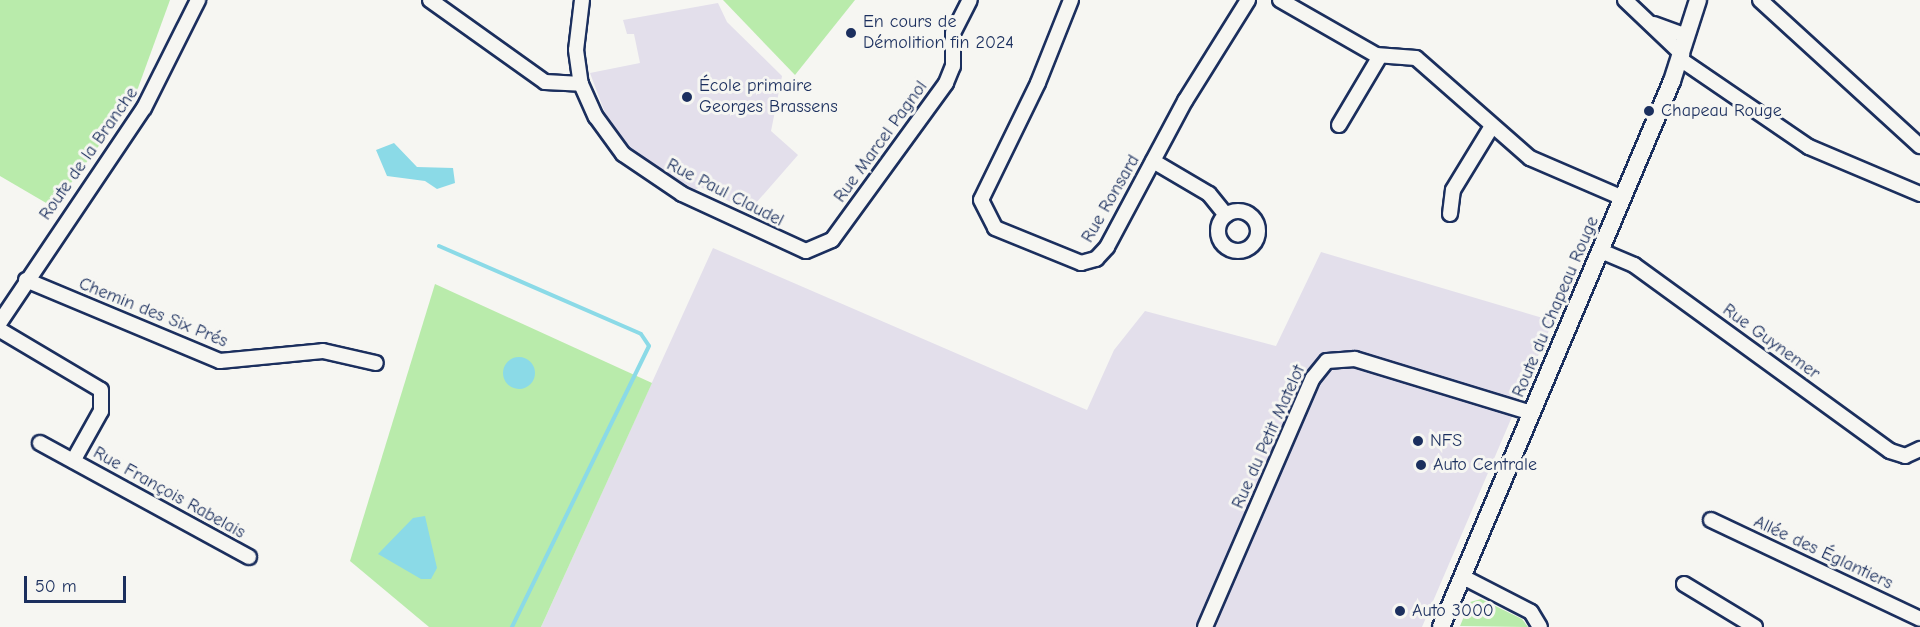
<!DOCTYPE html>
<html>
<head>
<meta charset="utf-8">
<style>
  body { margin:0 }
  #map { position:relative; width:1920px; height:627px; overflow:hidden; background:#f6f6f2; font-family:"Comic Neue",sans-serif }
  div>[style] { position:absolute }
  .built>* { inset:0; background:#e3dfeb }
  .green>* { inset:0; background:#b9ebab }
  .water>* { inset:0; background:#8bdae7 }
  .round { border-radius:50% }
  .stream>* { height:4px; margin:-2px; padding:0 2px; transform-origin:2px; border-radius:2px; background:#8bdae7 }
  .roads { filter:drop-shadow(2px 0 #1b2f5e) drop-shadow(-2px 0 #1b2f5e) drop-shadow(0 2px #1b2f5e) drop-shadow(0 -2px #1b2f5e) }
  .minor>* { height:14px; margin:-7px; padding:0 7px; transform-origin:7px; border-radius:7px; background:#f6f6f2 }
  .minor>.ring { margin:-7px; padding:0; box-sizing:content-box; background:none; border:14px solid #f6f6f2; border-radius:50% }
  .tertiary>* { height:16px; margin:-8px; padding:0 8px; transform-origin:8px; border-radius:8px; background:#f6f6f2 }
  .dots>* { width:16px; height:16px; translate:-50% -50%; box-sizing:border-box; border:3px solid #f6f6f2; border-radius:50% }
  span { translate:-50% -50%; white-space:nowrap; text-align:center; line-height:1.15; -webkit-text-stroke:6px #f6f6f2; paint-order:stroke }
  .poi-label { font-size:18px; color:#1b2f5e }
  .left { translate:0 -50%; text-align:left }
  .street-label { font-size:18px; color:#1b2f5e }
  .scale { position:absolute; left:24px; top:576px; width:102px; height:27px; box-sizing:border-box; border:3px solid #1b2f5e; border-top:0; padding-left:8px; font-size:18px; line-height:21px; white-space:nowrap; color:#1b2f5e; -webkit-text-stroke:4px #f6f6f2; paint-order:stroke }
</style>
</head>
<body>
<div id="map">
  <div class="built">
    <i style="clip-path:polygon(718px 3px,727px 22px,782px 76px,771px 131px,798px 155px,749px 211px,700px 187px,695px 190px,637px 155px,608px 121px,590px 73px,640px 63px,634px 34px,627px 34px,623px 20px)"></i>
    <i style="clip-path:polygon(713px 248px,1087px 410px,1114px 350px,1145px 311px,1276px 346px,1321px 252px,1553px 321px,1422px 627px,541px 627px)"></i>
  </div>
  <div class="green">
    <i style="clip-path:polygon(0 0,170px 0,134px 99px,53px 207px,0 176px)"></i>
    <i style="clip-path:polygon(723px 0,855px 0,795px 75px)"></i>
    <i style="clip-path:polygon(435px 284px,652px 383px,541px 627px,429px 627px,350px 561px)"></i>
    <i style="clip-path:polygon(1481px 599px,1522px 619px,1528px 627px,1460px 626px,1470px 602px)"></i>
  </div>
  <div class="water">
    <i style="clip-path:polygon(394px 143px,417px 167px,453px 168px,455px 183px,437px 189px,425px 181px,387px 176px,376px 150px)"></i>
    <i class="round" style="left:503px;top:357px;width:32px;height:32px"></i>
    <i style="clip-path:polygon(425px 516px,437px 568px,431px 579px,421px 579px,378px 554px,413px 518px)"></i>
  </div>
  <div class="stream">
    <i style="left:439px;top:246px;width:220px;rotate:23.5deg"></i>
    <i style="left:641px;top:334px;width:14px;rotate:56deg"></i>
    <i style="left:649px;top:346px;width:313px;rotate:116deg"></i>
  </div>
  <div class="roads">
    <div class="minor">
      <i style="left:430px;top:0;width:141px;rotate:35.5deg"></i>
      <i style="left:545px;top:82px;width:36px;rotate:3deg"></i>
      <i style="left:582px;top:0;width:50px;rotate:96.8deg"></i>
      <i style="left:576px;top:50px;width:34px;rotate:82deg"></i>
      <i style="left:581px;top:84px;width:36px;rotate:66deg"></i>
      <i style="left:596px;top:117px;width:46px;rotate:53.9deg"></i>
      <i style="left:623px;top:154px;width:71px;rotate:34.1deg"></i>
      <i style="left:682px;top:194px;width:136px;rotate:24.7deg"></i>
      <i style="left:806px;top:251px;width:28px;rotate:-23deg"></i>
      <i style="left:832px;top:240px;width:194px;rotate:-54deg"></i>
      <i style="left:946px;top:83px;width:18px;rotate:-68deg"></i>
      <i style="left:953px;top:66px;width:33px;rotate:-90deg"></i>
      <i style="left:953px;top:33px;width:37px;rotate:-63deg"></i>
      <i style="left:1071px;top:0;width:89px;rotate:111.7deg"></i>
      <i style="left:1038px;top:83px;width:130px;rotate:116deg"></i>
      <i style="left:981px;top:200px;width:31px;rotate:63deg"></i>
      <i style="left:995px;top:228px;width:93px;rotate:22.1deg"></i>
      <i style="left:1081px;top:263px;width:16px;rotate:-15deg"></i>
      <i style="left:1096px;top:259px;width:16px;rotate:-47deg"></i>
      <i style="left:1107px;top:247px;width:166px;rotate:-61.9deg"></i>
      <i style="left:1185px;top:101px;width:119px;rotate:-58deg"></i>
      <i style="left:1280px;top:0;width:111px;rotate:29.8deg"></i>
      <i style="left:1376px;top:55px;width:40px;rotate:4.3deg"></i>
      <i style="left:1416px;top:58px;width:152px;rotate:41.3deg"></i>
      <i style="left:1530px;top:158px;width:101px;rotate:23.3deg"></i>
      <i style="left:1625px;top:0;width:79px;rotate:43.5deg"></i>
      <i style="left:1760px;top:0;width:217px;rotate:42.4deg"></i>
      <i style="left:1654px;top:24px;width:35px;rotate:20deg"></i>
      <i style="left:1680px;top:59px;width:156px;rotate:34.3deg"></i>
      <i style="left:1809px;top:147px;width:121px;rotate:22.9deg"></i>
      <i style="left:1339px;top:125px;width:80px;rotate:-59.3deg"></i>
      <i style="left:1153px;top:161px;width:65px;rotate:30.5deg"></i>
      <i style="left:1209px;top:194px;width:27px;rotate:51deg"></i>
      <i class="ring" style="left:1218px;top:211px;width:26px;height:26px"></i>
      <i style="left:1450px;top:214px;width:24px;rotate:-83deg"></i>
      <i style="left:1453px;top:190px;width:75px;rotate:-58.6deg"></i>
      <i style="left:1601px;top:251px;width:36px;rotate:23deg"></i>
      <i style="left:1634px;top:265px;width:316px;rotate:36deg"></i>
      <i style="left:1890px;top:451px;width:16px;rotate:18deg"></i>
      <i style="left:1905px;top:456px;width:17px;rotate:-25deg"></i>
      <i style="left:26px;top:280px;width:210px;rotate:22.7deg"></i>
      <i style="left:220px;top:361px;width:103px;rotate:-5.5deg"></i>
      <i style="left:323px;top:351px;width:54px;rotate:12.8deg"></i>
      <i style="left:0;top:322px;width:258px;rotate:-56.1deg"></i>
      <i style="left:144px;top:108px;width:121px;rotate:-63.4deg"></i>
      <i style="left:0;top:330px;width:117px;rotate:30.7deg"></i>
      <i style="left:101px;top:390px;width:21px;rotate:90deg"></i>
      <i style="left:101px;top:411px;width:57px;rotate:119.2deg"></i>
      <i style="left:40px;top:443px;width:238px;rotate:28.6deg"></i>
      <i style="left:1711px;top:520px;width:231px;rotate:25.3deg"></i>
      <i style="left:1463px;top:577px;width:76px;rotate:27.2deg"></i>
      <i style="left:1531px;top:612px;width:17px;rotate:59deg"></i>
      <i style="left:1684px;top:584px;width:83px;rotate:31.2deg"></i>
      <i style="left:1205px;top:627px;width:271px;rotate:-66.6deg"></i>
      <i style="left:1313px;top:378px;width:22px;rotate:-51deg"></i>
      <i style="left:1327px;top:361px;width:28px;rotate:-4deg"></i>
      <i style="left:1355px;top:359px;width:185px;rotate:17deg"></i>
    </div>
    <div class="tertiary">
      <i style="left:1441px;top:627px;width:593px;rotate:-67.07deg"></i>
      <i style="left:1672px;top:81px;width:85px;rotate:-72.2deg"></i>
    </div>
  </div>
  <div class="dots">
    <i style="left:851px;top:33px;background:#1b2f5e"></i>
    <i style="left:687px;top:97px;background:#1b2f5e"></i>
    <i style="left:1649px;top:111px;background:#1b2f5e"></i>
    <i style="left:1418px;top:441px;background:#1b2f5e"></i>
    <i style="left:1421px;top:465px;background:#1b2f5e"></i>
    <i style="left:1400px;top:611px;background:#1b2f5e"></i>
  </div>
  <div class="poi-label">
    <span class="left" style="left:863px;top:33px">En cours de<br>Démolition fin 2024</span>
    <span class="left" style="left:699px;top:97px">École primaire<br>Georges Brassens</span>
    <span class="left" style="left:1661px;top:111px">Chapeau Rouge</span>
    <span class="left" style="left:1430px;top:441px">NFS</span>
    <span class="left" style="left:1433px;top:465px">Auto Centrale</span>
    <span class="left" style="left:1412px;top:611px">Auto 3000</span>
  </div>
  <div class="street-label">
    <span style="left:881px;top:142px;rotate:-54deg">Rue Marcel Pagnol</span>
    <span style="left:89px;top:154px;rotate:-55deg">Route de la Branche</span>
    <span style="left:725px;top:193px;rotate:27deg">Rue Paul Claudel</span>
    <span style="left:1111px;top:199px;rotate:-60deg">Rue Ronsard</span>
    <span style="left:1556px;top:307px;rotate:-67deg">Route du Chapeau Rouge</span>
    <span style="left:153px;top:313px;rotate:22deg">Chemin des Six Prés</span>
    <span style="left:1771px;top:342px;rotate:36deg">Rue Guynemer</span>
    <span style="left:1269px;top:437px;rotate:-66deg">Rue du Petit Matelot</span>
    <span style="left:169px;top:493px;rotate:29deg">Rue François Rabelais</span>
    <span style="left:1823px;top:553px;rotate:25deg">Allée des Églantiers</span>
  </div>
  <div class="scale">50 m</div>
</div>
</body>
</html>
